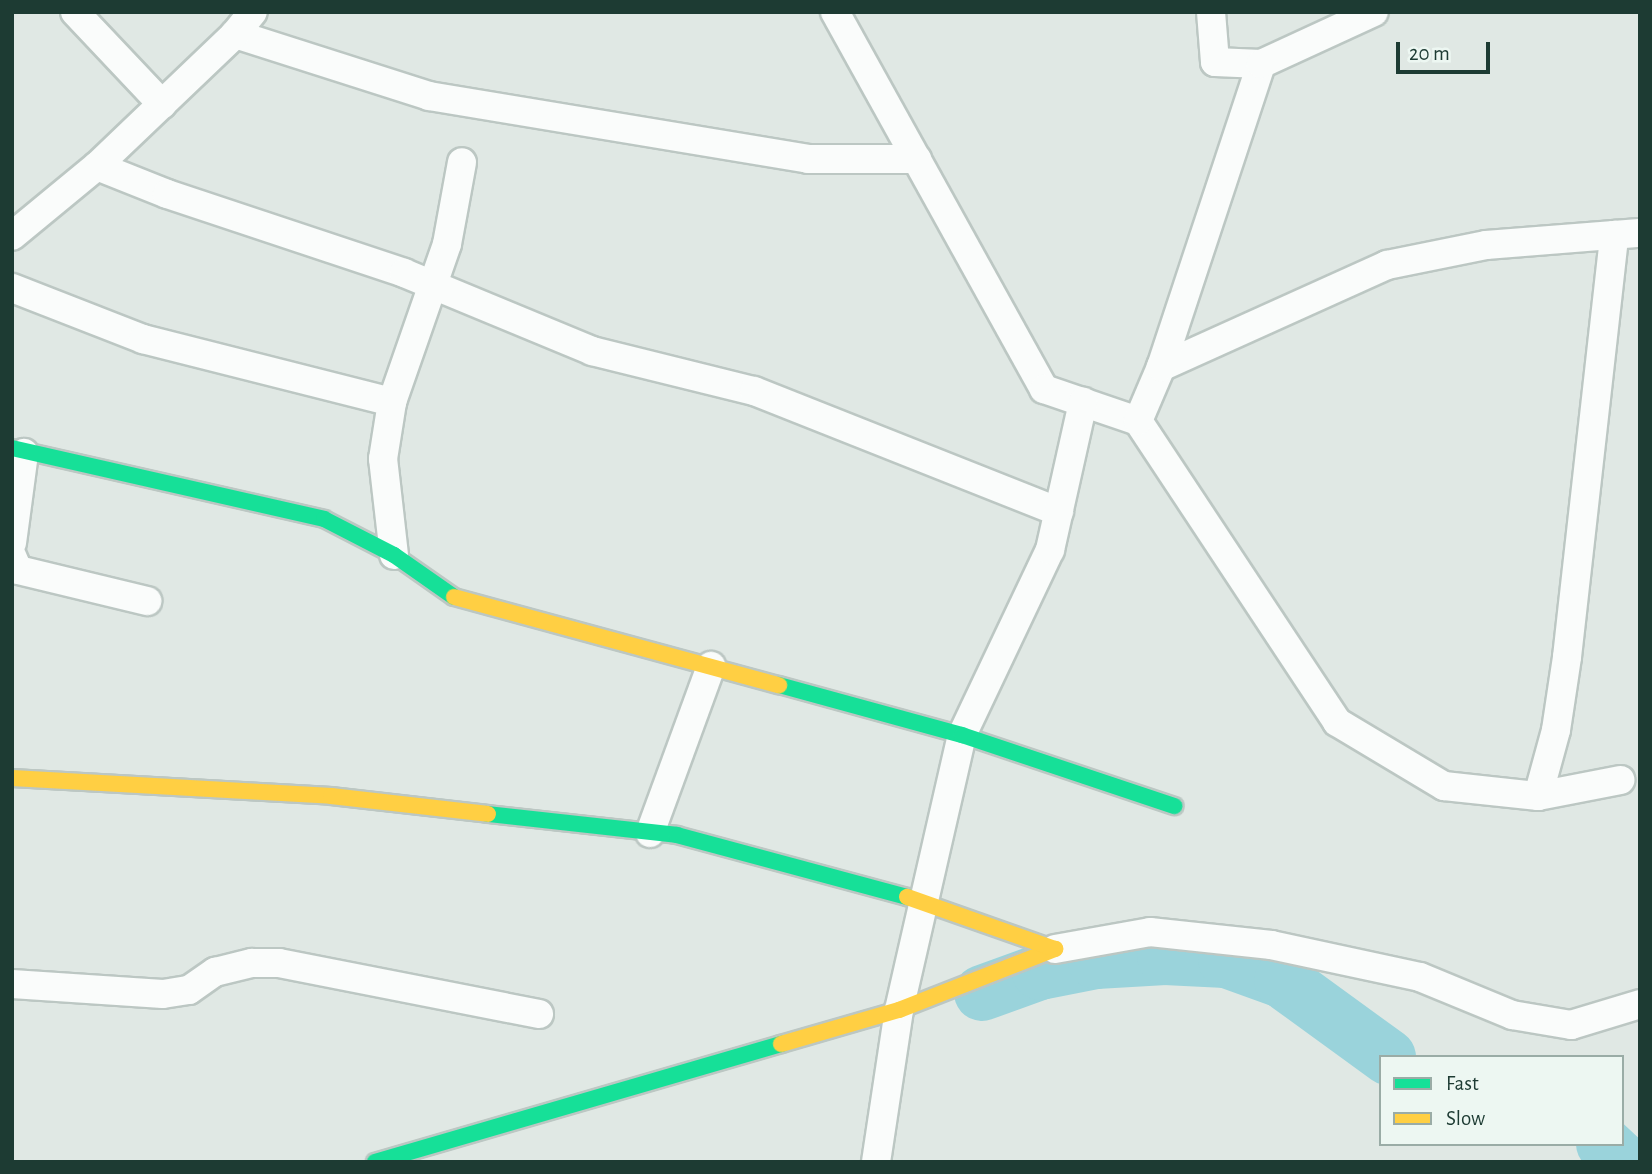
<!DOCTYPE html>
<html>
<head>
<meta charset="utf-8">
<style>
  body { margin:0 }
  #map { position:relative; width:1652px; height:1174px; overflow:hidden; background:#e0e8e4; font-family:"Alegreya Sans",sans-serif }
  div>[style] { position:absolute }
  .river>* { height:56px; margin:-28px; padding:0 28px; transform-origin:28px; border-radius:28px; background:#9ad3db }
  .roads { filter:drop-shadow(2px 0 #bcc7c3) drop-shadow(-2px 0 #bcc7c3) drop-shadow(0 2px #bcc7c3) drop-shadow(0 -2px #bcc7c3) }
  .street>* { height:28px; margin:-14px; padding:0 14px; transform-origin:14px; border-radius:14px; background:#fafcfb }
  .fast>* { height:16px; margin:-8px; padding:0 8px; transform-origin:8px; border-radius:8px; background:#16e098 }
  .slow>* { height:16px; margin:-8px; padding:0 8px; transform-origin:8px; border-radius:8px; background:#ffcf43 }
  span { translate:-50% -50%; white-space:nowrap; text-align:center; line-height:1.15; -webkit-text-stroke:5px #edf7f2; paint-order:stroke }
  .frame { position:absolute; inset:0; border:14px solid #1d3b33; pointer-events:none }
  .legend { position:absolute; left:1379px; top:1055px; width:245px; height:91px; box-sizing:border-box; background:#edf7f2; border:2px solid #9aaca6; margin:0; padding:9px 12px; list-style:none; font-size:21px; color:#1d3b33 }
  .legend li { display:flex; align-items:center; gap:14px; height:35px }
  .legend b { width:35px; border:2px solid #9aaca6 }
  .scale { position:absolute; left:1396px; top:42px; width:94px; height:32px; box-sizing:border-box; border:4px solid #1d3b33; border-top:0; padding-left:9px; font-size:21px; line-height:24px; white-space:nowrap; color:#1d3b33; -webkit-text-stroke:5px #edf7f2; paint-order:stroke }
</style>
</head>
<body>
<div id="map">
  <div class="river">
    <i style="left:982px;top:993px;width:62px;rotate:-19.9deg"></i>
    <i style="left:1040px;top:972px;width:57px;rotate:-11.1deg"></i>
    <i style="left:1096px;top:961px;width:69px;rotate:-3.3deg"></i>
    <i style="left:1165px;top:957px;width:61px;rotate:2.8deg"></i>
    <i style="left:1226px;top:960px;width:59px;rotate:19.7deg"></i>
    <i style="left:1282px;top:980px;width:131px;rotate:36deg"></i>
    <i style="left:1604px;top:1144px;width:26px;rotate:43deg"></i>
  </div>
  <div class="roads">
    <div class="street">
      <i style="left:75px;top:12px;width:127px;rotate:46.6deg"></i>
      <i style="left:835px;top:12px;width:431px;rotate:61deg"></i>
      <i style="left:1044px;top:389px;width:99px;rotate:18.8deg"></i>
      <i style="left:1138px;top:421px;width:361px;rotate:56.5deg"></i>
      <i style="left:1337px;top:722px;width:125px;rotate:30.9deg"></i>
      <i style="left:1444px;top:786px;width:95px;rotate:6.1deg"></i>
      <i style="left:1538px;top:796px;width:84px;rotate:-11deg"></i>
      <i style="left:1211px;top:12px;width:50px;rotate:85.4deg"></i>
      <i style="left:1215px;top:62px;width:46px;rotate:2.5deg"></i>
      <i style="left:235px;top:34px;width:204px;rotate:17.7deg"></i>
      <i style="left:429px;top:96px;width:384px;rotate:9.4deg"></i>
      <i style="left:808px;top:159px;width:109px"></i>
      <i style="left:97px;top:166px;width:75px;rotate:21.8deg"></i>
      <i style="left:167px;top:194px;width:250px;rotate:18.4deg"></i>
      <i style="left:404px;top:273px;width:204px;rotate:22.5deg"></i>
      <i style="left:592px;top:351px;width:167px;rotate:13.9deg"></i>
      <i style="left:754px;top:391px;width:328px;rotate:21.6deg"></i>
      <i style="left:12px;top:236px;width:110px;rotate:-39.5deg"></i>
      <i style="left:97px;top:166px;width:191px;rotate:-43.7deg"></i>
      <i style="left:235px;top:34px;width:28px;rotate:-51deg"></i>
      <i style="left:12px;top:288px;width:141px;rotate:21.3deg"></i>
      <i style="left:143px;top:339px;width:257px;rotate:14.2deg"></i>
      <i style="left:1161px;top:367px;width:248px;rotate:-24.3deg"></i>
      <i style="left:1387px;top:265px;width:101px;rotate:-11.4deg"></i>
      <i style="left:1486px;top:245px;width:154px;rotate:-4.5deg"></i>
      <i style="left:1138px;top:421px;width:59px;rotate:-66.9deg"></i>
      <i style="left:1161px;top:367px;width:319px;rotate:-71.7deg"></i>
      <i style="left:1261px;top:64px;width:124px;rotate:-24.7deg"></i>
      <i style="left:12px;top:543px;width:91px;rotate:-82.4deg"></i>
      <i style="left:394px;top:555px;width:97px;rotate:-96.5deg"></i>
      <i style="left:383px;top:459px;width:58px;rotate:-81deg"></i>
      <i style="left:392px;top:402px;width:167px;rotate:-70.8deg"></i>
      <i style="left:447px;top:244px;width:83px;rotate:-79.6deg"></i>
      <i style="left:12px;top:556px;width:15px;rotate:67deg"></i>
      <i style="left:18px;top:570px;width:133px;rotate:13.5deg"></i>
      <i style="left:1538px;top:796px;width:68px;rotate:-74.7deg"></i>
      <i style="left:1556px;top:730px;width:74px;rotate:-81.4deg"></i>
      <i style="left:1567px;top:657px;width:425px;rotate:-83.6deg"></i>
      <i style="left:650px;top:833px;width:178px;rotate:-69.9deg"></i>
      <i style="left:1055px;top:949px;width:97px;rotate:-10.1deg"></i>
      <i style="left:1150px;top:932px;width:122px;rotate:6.1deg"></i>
      <i style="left:1271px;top:945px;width:152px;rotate:12.1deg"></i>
      <i style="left:1420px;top:977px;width:100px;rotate:22.4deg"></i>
      <i style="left:1512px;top:1015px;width:60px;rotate:9.6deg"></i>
      <i style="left:1571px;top:1025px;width:72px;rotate:-16.9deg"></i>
      <i style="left:12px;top:984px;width:151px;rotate:3.8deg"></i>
      <i style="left:163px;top:994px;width:26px;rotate:-9deg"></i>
      <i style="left:189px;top:990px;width:32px;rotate:-35deg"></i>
      <i style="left:215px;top:972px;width:38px;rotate:-14deg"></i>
      <i style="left:252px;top:963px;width:27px"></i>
      <i style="left:279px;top:963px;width:265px;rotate:11.1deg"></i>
      <i style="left:876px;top:1162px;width:154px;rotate:-81.4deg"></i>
      <i style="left:899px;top:1010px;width:282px;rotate:-77.1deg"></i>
      <i style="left:962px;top:735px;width:205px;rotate:-64.6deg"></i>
      <i style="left:1050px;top:550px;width:152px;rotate:-77.4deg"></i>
    </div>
    <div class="fast">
      <i style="left:12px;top:448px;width:320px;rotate:12.8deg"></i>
      <i style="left:324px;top:519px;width:79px;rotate:27.2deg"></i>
      <i style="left:394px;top:555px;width:73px;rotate:35deg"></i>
      <i style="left:779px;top:685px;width:190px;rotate:15.3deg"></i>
      <i style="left:962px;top:735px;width:224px;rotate:18.5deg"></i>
      <i style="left:488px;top:814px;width:190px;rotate:6.3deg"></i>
      <i style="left:677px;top:835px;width:238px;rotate:15.1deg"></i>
      <i style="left:375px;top:1162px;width:423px;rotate:-16.2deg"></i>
    </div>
    <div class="slow">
      <i style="left:454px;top:597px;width:337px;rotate:15.2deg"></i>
      <i style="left:12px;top:778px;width:320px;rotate:3.2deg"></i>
      <i style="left:331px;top:796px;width:158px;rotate:6.5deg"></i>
      <i style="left:781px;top:1044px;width:123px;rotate:-16.1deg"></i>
      <i style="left:899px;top:1010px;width:168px;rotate:-21.4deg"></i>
      <i style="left:1055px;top:949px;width:157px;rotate:-160.6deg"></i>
    </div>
  </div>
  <div class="frame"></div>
  <ul class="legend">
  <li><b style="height:9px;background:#16e098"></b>Fast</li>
  <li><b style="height:9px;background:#ffcf43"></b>Slow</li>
  </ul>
  <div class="scale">20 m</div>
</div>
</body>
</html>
